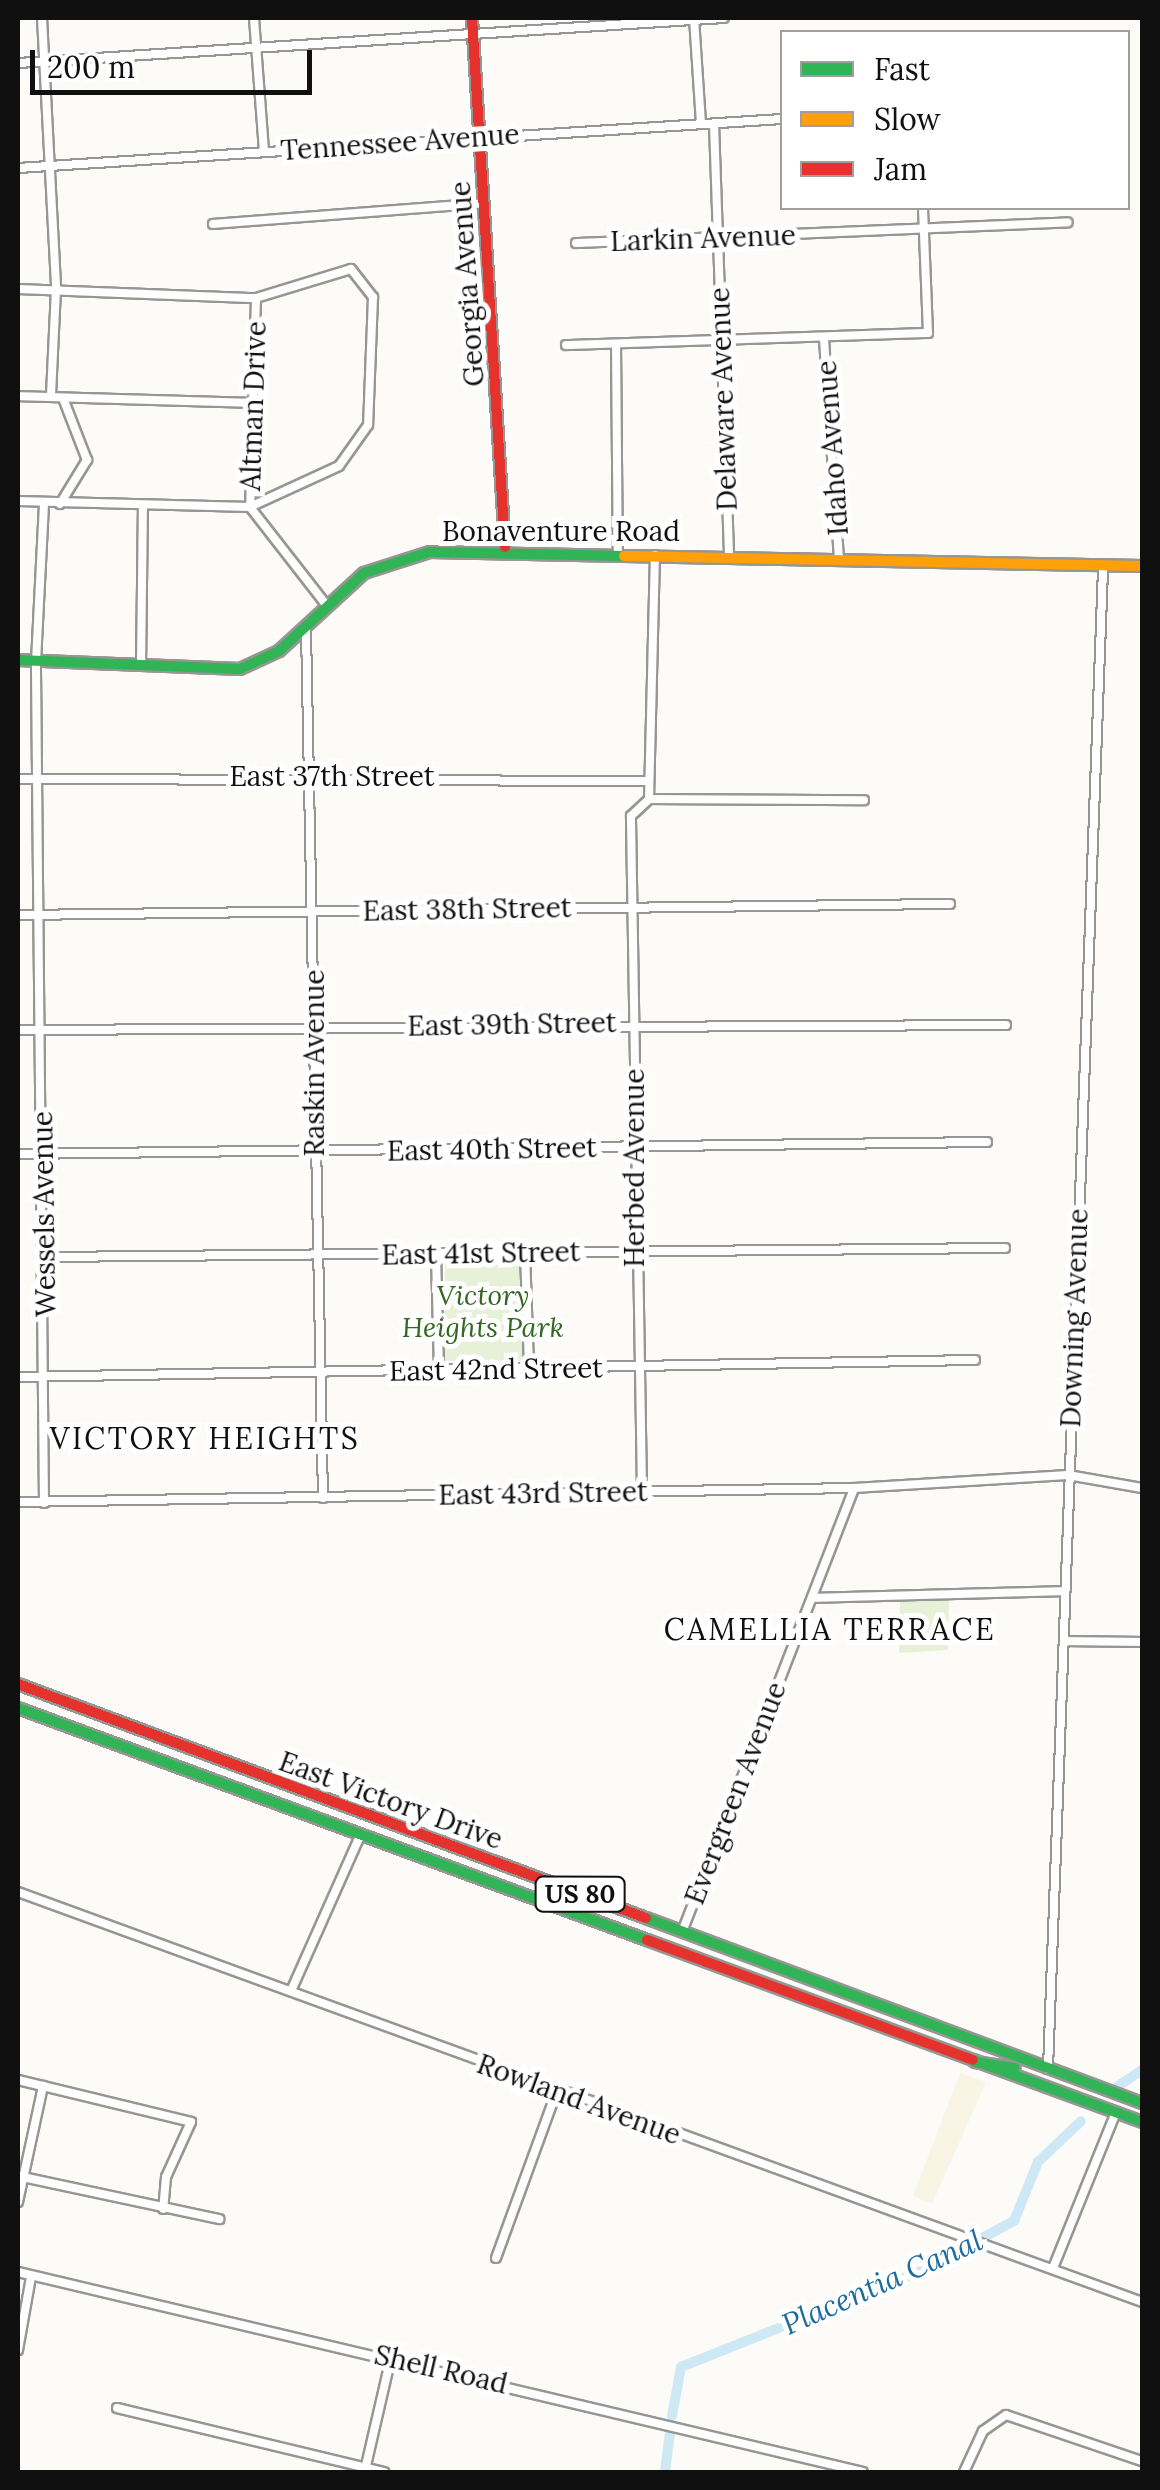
<!DOCTYPE html>
<html>
<head>
<meta charset="utf-8">
<style>
  body { margin:0 }
  #map { position:relative; width:1160px; height:2490px; overflow:hidden; background:#fcfbf7; font-family:Lora,serif }
  div>[style] { position:absolute }
  .farmland>* { inset:0; background:#f8f5e4 }
  .green>* { inset:0; background:#e7f1d8 }
  .canal>* { height:10px; margin:-5px; padding:0 5px; transform-origin:5px; border-radius:5px; background:#cee9f5 }
  .roads { filter:drop-shadow(2px 0 #969694) drop-shadow(-2px 0 #969694) drop-shadow(0 2px #969694) drop-shadow(0 -2px #969694) }
  .street>* { height:8px; margin:-4px; padding:0 4px; transform-origin:4px; border-radius:4px; background:#fffefe }
  .fast>* { height:10px; margin:-5px; padding:0 5px; transform-origin:5px; border-radius:5px; background:#30b455 }
  .slow>* { height:10px; margin:-5px; padding:0 5px; transform-origin:5px; border-radius:5px; background:#ff9f0a }
  .jam>* { height:10px; margin:-5px; padding:0 5px; transform-origin:5px; border-radius:5px; background:#e5322d }
  span { translate:-50% -50%; white-space:nowrap; text-align:center; line-height:1.15; -webkit-text-stroke:10px #fff; paint-order:stroke }
  .shield-label span { padding:2px 8px; background:#fff; border:2px solid; border-radius:8px; -webkit-text-stroke-width:0 }
  .shield-label { font-size:25px; color:#101010; font-weight:700 }
  .street-label { font-size:28px; color:#101010 }
  .park-label { font-size:28px; color:#336722; font-style:italic }
  .neighbourhood-label { font-size:30px; color:#101010; letter-spacing:2.5px }
  .water-label { font-size:30px; color:#1d6b9f; font-style:italic }
  .frame { position:absolute; inset:0; border:20px solid #101010; pointer-events:none }
  .legend { position:absolute; left:780px; top:30px; width:350px; height:180px; box-sizing:border-box; background:#fff; border:2px solid #9f9f9f; margin:0; padding:12px 18px; list-style:none; font-size:30px; color:#101010 }
  .legend li { display:flex; align-items:center; gap:20px; height:50px }
  .legend b { width:50px; border:2px solid #9f9f9f }
  .scale { position:absolute; left:30px; top:50px; width:282px; height:45px; box-sizing:border-box; border:5px solid #101010; border-top:0; padding-left:12px; font-size:30px; line-height:35px; white-space:nowrap; color:#101010; -webkit-text-stroke:8px #fff; paint-order:stroke }
</style>
</head>
<body>
<div id="map">
  <div class="farmland">
    <i style="clip-path:polygon(960px 2073px,986px 2082px,932px 2204px,913px 2196px)"></i>
  </div>
  <div class="green">
    <i style="clip-path:polygon(520px 1260px,523px 1361px,445px 1361px,445px 1262px)"></i>
    <i style="clip-path:polygon(949px 1600px,948px 1650px,899px 1653px,900px 1602px)"></i>
  </div>
  <div class="canal">
    <i style="left:1118px;top:2086px;width:29px;rotate:-34deg"></i>
    <i style="left:672px;top:2416px;width:50px;rotate:-79.6deg"></i>
    <i style="left:681px;top:2367px;width:258px;rotate:-21.8deg"></i>
    <i style="left:921px;top:2271px;width:106px;rotate:-28.3deg"></i>
    <i style="left:1014px;top:2221px;width:64px;rotate:-67.9deg"></i>
    <i style="left:1038px;top:2162px;width:59px;rotate:-43.6deg"></i>
    <i style="left:665px;top:2472px;width:40px;rotate:-82.9deg"></i>
  </div>
  <div class="roads">
    <div class="street">
      <i style="left:42px;top:18px;width:271px;rotate:87deg"></i>
      <i style="left:56px;top:289px;width:107px;rotate:92.7deg"></i>
      <i style="left:254px;top:18px;width:132px;rotate:85.7deg"></i>
      <i style="left:694px;top:18px;width:106px;rotate:86.2deg"></i>
      <i style="left:18px;top:63px;width:707px;rotate:-3.65deg"></i>
      <i style="left:714px;top:124px;width:430px;rotate:88deg"></i>
      <i style="left:18px;top:168px;width:766px;rotate:-3.67deg"></i>
      <i style="left:213px;top:224px;width:271px;rotate:-4.4deg"></i>
      <i style="left:576px;top:243px;width:492px;rotate:-2.4deg"></i>
      <i style="left:18px;top:289px;width:238px;rotate:2.2deg"></i>
      <i style="left:256px;top:298px;width:99px;rotate:-17deg"></i>
      <i style="left:351px;top:269px;width:36px;rotate:52deg"></i>
      <i style="left:373px;top:297px;width:128px;rotate:92.2deg"></i>
      <i style="left:368px;top:425px;width:50px;rotate:125.3deg"></i>
      <i style="left:339px;top:466px;width:98px;rotate:155.3deg"></i>
      <i style="left:250px;top:507px;width:232px;rotate:-178.5deg"></i>
      <i style="left:256px;top:298px;width:209px;rotate:91.6deg"></i>
      <i style="left:250px;top:507px;width:125px;rotate:52.1deg"></i>
      <i style="left:824px;top:339px;width:220px;rotate:86.1deg"></i>
      <i style="left:566px;top:345px;width:362px;rotate:-1.9deg"></i>
      <i style="left:928px;top:333px;width:125px;rotate:-92.3deg"></i>
      <i style="left:616px;top:345px;width:209px;rotate:89.5deg"></i>
      <i style="left:18px;top:396px;width:234px;rotate:1.7deg"></i>
      <i style="left:60px;top:504px;width:52px;rotate:-58.5deg"></i>
      <i style="left:87px;top:460px;width:66px;rotate:-111.2deg"></i>
      <i style="left:306px;top:629px;width:869px;rotate:88.88deg"></i>
      <i style="left:141px;top:666px;width:161px;rotate:-89.3deg"></i>
      <i style="left:18px;top:779px;width:628px;rotate:0.18deg"></i>
      <i style="left:649px;top:799px;width:215px;rotate:0.3deg"></i>
      <i style="left:18px;top:915px;width:932px;rotate:-0.68deg"></i>
      <i style="left:18px;top:1030px;width:988px;rotate:-0.29deg"></i>
      <i style="left:18px;top:1154px;width:969px;rotate:-0.71deg"></i>
      <i style="left:525px;top:1252px;width:117px;rotate:88deg"></i>
      <i style="left:436px;top:1255px;width:115px;rotate:88.5deg"></i>
      <i style="left:46px;top:1257px;width:959px;rotate:-0.54deg"></i>
      <i style="left:18px;top:1377px;width:957px;rotate:-1.02deg"></i>
      <i style="left:642px;top:1490px;width:674px;rotate:-90.94deg"></i>
      <i style="left:631px;top:816px;width:25px;rotate:-43deg"></i>
      <i style="left:649px;top:799px;width:244px;rotate:-88.6deg"></i>
      <i style="left:18px;top:1502px;width:836px;rotate:-0.96deg"></i>
      <i style="left:854px;top:1488px;width:214px;rotate:-3.5deg"></i>
      <i style="left:1068px;top:1475px;width:75px;rotate:10deg"></i>
      <i style="left:44px;top:1503px;width:841px;rotate:-90.55deg"></i>
      <i style="left:36px;top:662px;width:157px;rotate:-87.1deg"></i>
      <i style="left:813px;top:1598px;width:251px;rotate:-1.6deg"></i>
      <i style="left:1065px;top:1641px;width:77px;rotate:0.7deg"></i>
      <i style="left:18px;top:1892px;width:1196px;rotate:20.04deg"></i>
      <i style="left:682px;top:1932px;width:476px;rotate:-68.8deg"></i>
      <i style="left:291px;top:1991px;width:172px;rotate:-66deg"></i>
      <i style="left:1048px;top:2069px;width:1504px;rotate:-87.9deg"></i>
      <i style="left:18px;top:2080px;width:178px;rotate:13.6deg"></i>
      <i style="left:191px;top:2122px;width:60px;rotate:114.4deg"></i>
      <i style="left:166px;top:2177px;width:32px;rotate:95deg"></i>
      <i style="left:18px;top:2176px;width:206px;rotate:12.1deg"></i>
      <i style="left:18px;top:2202px;width:119px;rotate:-77.8deg"></i>
      <i style="left:496px;top:2258px;width:179px;rotate:-70deg"></i>
      <i style="left:1053px;top:2268px;width:168px;rotate:-68deg"></i>
      <i style="left:18px;top:2272px;width:868px;rotate:13.32deg"></i>
      <i style="left:18px;top:2350px;width:74px;rotate:-79.9deg"></i>
      <i style="left:117px;top:2408px;width:275px;rotate:13.5deg"></i>
      <i style="left:365px;top:2470px;width:116px;rotate:-77deg"></i>
      <i style="left:964px;top:2472px;width:45px;rotate:-65.1deg"></i>
      <i style="left:983px;top:2431px;width:28px;rotate:-35deg"></i>
      <i style="left:1006px;top:2415px;width:144px;rotate:18.7deg"></i>
    </div>
    <div class="fast">
      <i style="left:18px;top:660px;width:222px;rotate:2.3deg"></i>
      <i style="left:240px;top:669px;width:43px;rotate:-24.8deg"></i>
      <i style="left:279px;top:651px;width:115px;rotate:-42.5deg"></i>
      <i style="left:364px;top:573px;width:69px;rotate:-17.7deg"></i>
      <i style="left:430px;top:552px;width:194px;rotate:1.2deg"></i>
      <i style="left:18px;top:1708px;width:670px;rotate:20.25deg"></i>
      <i style="left:646px;top:1918px;width:529px;rotate:20.45deg"></i>
      <i style="left:973px;top:2060px;width:180px;rotate:20.1deg"></i>
      <i style="left:975px;top:2062px;width:40px;rotate:8.5deg"></i>
    </div>
    <div class="slow">
      <i style="left:624px;top:556px;width:518px;rotate:1.11deg"></i>
    </div>
    <div class="jam">
      <i style="left:472px;top:18px;width:530px;rotate:86.43deg"></i>
      <i style="left:18px;top:1684px;width:670px;rotate:20.44deg"></i>
      <i style="left:647px;top:1940px;width:347px;rotate:20.2deg"></i>
    </div>
  </div>
  <div class="shield-label">
    <span style="left:580px;top:1894px">US 80</span>
  </div>
  <div class="street-label">
    <span style="left:400px;top:142px;rotate:-4deg">Tennessee Avenue</span>
    <span style="left:703px;top:238px;rotate:-2deg">Larkin Avenue</span>
    <span style="left:467px;top:284px;rotate:-94deg">Georgia Avenue</span>
    <span style="left:723px;top:399px;rotate:-92deg">Delaware Avenue</span>
    <span style="left:253px;top:406px;rotate:-88deg">Altman Drive</span>
    <span style="left:832px;top:448px;rotate:-94deg">Idaho Avenue</span>
    <span style="left:561px;top:531px">Bonaventure Road</span>
    <span style="left:332px;top:776px">East 37th Street</span>
    <span style="left:467px;top:909px;rotate:-1deg">East 38th Street</span>
    <span style="left:512px;top:1024px;rotate:-1deg">East 39th Street</span>
    <span style="left:314px;top:1063px;rotate:-90deg">Raskin Avenue</span>
    <span style="left:492px;top:1149px;rotate:-1deg">East 40th Street</span>
    <span style="left:634px;top:1168px;rotate:-90deg">Herbed Avenue</span>
    <span style="left:44px;top:1214px;rotate:-91deg">Wessels Avenue</span>
    <span style="left:481px;top:1253px;rotate:-1deg">East 41st Street</span>
    <span style="left:1074px;top:1318px;rotate:-88deg">Downing Avenue</span>
    <span style="left:496px;top:1369px;rotate:-1deg">East 42nd Street</span>
    <span style="left:543px;top:1493px;rotate:-1deg">East 43rd Street</span>
    <span style="left:735px;top:1793px;rotate:-69deg">Evergreen Avenue</span>
    <span style="left:391px;top:1800px;rotate:20deg">East Victory Drive</span>
    <span style="left:579px;top:2099px;rotate:20deg">Rowland Avenue</span>
    <span style="left:441px;top:2369px;rotate:13deg">Shell Road</span>
  </div>
  <div class="park-label">
    <span style="left:483px;top:1311px">Victory<br>Heights Park</span>
  </div>
  <div class="neighbourhood-label">
    <span style="left:205px;top:1438px">VICTORY HEIGHTS</span>
    <span style="left:830px;top:1629px">CAMELLIA TERRACE</span>
  </div>
  <div class="water-label">
    <span style="left:882px;top:2282px;rotate:-24deg">Placentia Canal</span>
  </div>
  <div class="frame"></div>
  <ul class="legend">
  <li><b style="height:12px;background:#30b455"></b>Fast</li>
  <li><b style="height:12px;background:#ff9f0a"></b>Slow</li>
  <li><b style="height:12px;background:#e5322d"></b>Jam</li>
  </ul>
  <div class="scale">200 m</div>
</div>
</body>
</html>
